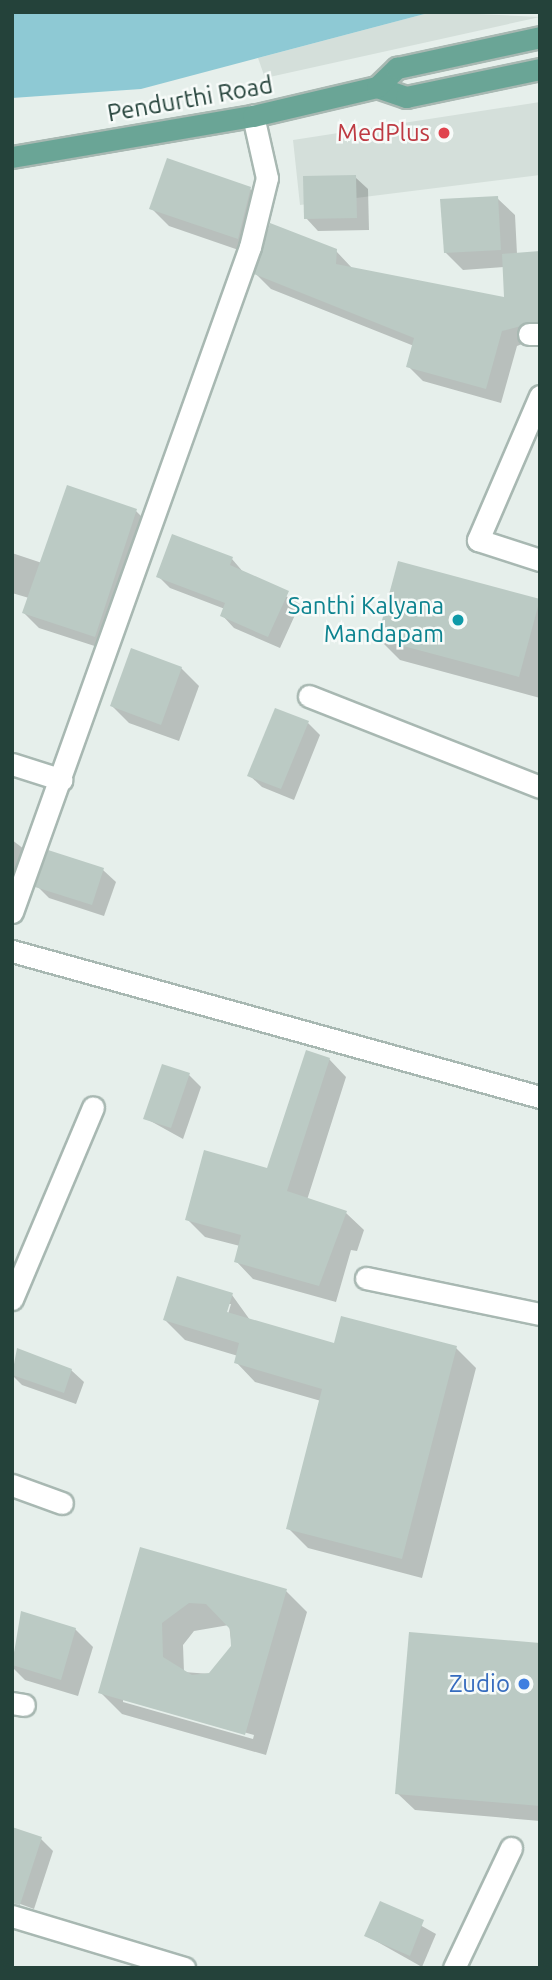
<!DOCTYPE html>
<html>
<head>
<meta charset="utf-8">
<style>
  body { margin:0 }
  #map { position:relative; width:552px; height:1980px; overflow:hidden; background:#e6efeb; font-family:Ubuntu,sans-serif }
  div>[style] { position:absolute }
  .built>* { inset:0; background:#d4dfda }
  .water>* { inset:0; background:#8ec9d4 }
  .shadow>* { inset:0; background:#0003 }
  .building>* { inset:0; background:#bbcac4 }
  .roads { filter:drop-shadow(2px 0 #a8b8b2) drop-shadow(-2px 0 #a8b8b2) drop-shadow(0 2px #a8b8b2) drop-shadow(0 -2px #a8b8b2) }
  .minor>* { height:21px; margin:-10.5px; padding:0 10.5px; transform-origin:10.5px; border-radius:10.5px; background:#fff }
  .major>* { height:21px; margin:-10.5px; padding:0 10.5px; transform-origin:10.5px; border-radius:10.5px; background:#6aa596 }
  .dots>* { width:19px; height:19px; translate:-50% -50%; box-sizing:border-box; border:4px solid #f7fbf9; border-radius:50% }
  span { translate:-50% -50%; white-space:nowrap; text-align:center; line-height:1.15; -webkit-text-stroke:5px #f7fbf9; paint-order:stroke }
  .street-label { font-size:24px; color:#24423a }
  .health-label { font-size:24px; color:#be3a42 }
  .right { translate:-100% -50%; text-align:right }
  .culture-label { font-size:24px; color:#0d838f }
  .shop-label { font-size:24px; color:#366cbe }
  .frame { position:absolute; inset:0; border:14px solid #24423a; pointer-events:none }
</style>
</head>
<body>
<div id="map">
  <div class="built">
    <i style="clip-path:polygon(432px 12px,540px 17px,265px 78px,258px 58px)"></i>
    <i style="clip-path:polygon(540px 102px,540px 175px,300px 205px,293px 140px)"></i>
  </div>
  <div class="water">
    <i style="clip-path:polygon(12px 12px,432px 12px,141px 89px,12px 98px)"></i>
  </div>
  <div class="shadow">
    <i style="clip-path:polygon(355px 177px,368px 189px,369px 230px,318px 231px,306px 218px)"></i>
    <i style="clip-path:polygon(250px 189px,268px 206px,256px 256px,169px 226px,151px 208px)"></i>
    <i style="clip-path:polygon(497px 198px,515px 215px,517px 254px,540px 252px,540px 337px,517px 346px,501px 403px,423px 381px,408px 366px,414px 346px,271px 289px,256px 274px,336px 251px,352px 268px,506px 299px,504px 267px,463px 270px,445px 252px)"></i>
    <i style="clip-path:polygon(136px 511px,151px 526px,110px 651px,39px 628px,24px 613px,29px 598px,12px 593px,12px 553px,42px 563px)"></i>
    <i style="clip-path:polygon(232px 559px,244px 573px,300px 604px,280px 648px,234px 628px,222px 615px,225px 609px,170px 588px,158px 576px)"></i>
    <i style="clip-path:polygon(399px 563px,540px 601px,540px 698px,400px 660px,379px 639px)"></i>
    <i style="clip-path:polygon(181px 668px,199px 686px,179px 741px,129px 723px,112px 706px)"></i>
    <i style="clip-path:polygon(308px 723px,320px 735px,294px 800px,262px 787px,249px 775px)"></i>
    <i style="clip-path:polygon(12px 840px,40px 861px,12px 890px)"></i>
    <i style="clip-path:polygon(103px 870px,116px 882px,104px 916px,49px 898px,37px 886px)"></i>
    <i style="clip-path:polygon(329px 1059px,346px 1077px,307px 1200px,346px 1213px,364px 1230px,357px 1251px,351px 1250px,336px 1302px,253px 1279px,236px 1261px,240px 1246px,205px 1237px,187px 1219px,269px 1170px)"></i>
    <i style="clip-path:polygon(189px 1075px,201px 1087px,183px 1139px,145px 1118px)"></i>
    <i style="clip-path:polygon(evenodd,232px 1295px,250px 1320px,335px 1345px,456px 1348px,476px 1368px,422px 1578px,308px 1548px,288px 1528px,321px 1401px,255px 1382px,236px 1362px,238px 1356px,185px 1340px,165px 1320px,232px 1295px,227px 1304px,231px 1304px,226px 1321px,227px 1304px)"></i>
    <i style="clip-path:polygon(18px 1351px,71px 1370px,84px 1382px,76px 1404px,22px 1385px,12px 1375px)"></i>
    <i style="clip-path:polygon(evenodd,141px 1549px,286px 1591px,307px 1612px,266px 1755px,122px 1714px,100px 1692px,141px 1549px,229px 1625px,232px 1647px,210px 1674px,184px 1672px,183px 1645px,194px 1631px,229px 1625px,141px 1549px,123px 1698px,254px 1735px,253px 1739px,123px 1702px,123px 1698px)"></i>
    <i style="clip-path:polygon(22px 1613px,75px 1629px,93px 1647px,78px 1696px,25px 1680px,12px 1667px)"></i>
    <i style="clip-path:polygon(540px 1645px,540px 1821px,415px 1810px,397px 1793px)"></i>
    <i style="clip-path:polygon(41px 1839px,53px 1851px,34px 1909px,12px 1901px)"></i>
    <i style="clip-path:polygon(381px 1903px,436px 1934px,422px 1967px,367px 1936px)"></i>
  </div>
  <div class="building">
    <i style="clip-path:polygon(167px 158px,251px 187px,238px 239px,149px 209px)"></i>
    <i style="clip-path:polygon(356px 175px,357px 218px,304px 219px,303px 176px)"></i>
    <i style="clip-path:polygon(498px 196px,501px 250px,444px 253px,440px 199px)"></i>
    <i style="clip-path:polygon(270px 223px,337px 249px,336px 264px,504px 297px,502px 254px,540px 251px,540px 321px,502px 331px,486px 389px,406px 367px,414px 338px,254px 274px)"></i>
    <i style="clip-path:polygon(67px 485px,137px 509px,95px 637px,22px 613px)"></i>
    <i style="clip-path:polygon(172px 534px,233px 557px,230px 565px,289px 591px,268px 637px,220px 616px,225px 603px,156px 577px)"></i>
    <i style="clip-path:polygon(398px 561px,540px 599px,519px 677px,377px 639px)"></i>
    <i style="clip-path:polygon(131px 648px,182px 667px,161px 725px,110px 706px)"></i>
    <i style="clip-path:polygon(275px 708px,309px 721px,281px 789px,247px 776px)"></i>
    <i style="clip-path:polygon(48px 850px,104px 868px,92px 905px,35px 887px)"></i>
    <i style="clip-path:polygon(306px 1050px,330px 1058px,287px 1191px,347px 1211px,319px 1286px,234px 1262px,241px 1235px,185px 1220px,204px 1150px,267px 1168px)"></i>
    <i style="clip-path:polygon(162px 1064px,190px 1073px,171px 1128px,143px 1119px)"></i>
    <i style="clip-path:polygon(177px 1276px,233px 1293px,227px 1312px,334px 1343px,341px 1316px,457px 1346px,402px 1559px,286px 1529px,322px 1389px,234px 1363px,239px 1343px,163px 1320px)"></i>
    <i style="clip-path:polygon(17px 1348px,72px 1369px,64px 1393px,12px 1375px)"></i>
    <i style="clip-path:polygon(evenodd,140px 1547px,287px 1589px,245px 1735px,98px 1693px,140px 1547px,189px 1603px,206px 1604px,230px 1629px,231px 1646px,209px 1673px,192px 1675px,163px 1657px,162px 1623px,189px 1603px)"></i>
    <i style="clip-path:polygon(21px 1611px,76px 1628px,61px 1680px,12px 1665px)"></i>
    <i style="clip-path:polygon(409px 1632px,540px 1643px,540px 1806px,395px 1794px)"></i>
    <i style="clip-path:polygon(12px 1827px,42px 1837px,20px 1905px,12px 1903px)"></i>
    <i style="clip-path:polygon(380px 1901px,424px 1920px,410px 1956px,364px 1936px)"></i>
  </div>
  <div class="roads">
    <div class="minor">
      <i style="left:529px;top:334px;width:11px"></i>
      <i style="left:540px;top:396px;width:157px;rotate:113.3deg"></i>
      <i style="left:478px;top:540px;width:65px;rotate:17.9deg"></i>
      <i style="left:309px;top:696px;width:248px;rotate:21.5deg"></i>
      <i style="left:12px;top:764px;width:52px;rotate:17.7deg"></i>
      <i style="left:12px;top:912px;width:706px;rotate:-70.31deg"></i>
      <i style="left:250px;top:247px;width:71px;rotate:-76.2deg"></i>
      <i style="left:267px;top:178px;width:64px;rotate:-102.7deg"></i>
      <i style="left:12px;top:951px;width:548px;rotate:15.46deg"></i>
      <i style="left:366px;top:1278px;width:178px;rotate:11.7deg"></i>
      <i style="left:12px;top:1299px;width:208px;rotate:-67.1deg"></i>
      <i style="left:12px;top:1485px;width:53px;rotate:19.8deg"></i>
      <i style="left:12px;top:1703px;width:12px;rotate:9deg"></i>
      <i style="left:12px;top:1916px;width:180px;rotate:16.8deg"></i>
      <i style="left:454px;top:1968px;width:133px;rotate:-64.6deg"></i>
    </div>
    <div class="major">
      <i style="left:377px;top:87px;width:31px;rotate:19deg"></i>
      <i style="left:406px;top:97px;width:137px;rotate:-11.8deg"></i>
      <i style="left:12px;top:157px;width:244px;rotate:-9.7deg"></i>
      <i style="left:253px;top:116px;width:127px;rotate:-13.2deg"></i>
      <i style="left:377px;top:87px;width:28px;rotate:-44deg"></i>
      <i style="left:397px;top:68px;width:146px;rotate:-12.2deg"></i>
    </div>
  </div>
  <div class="dots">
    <i style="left:444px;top:133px;background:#e0444e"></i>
    <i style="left:458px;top:620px;background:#0f9aa8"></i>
    <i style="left:524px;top:1684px;background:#3f7fe0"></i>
  </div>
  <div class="street-label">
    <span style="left:190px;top:99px;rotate:-10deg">Pendurthi Road</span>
  </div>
  <div class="health-label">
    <span class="right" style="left:430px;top:133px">MedPlus</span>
  </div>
  <div class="culture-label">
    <span class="right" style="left:444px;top:620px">Santhi Kalyana<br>Mandapam</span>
  </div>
  <div class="shop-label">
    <span class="right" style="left:510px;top:1684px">Zudio</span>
  </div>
  <div class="frame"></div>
</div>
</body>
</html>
